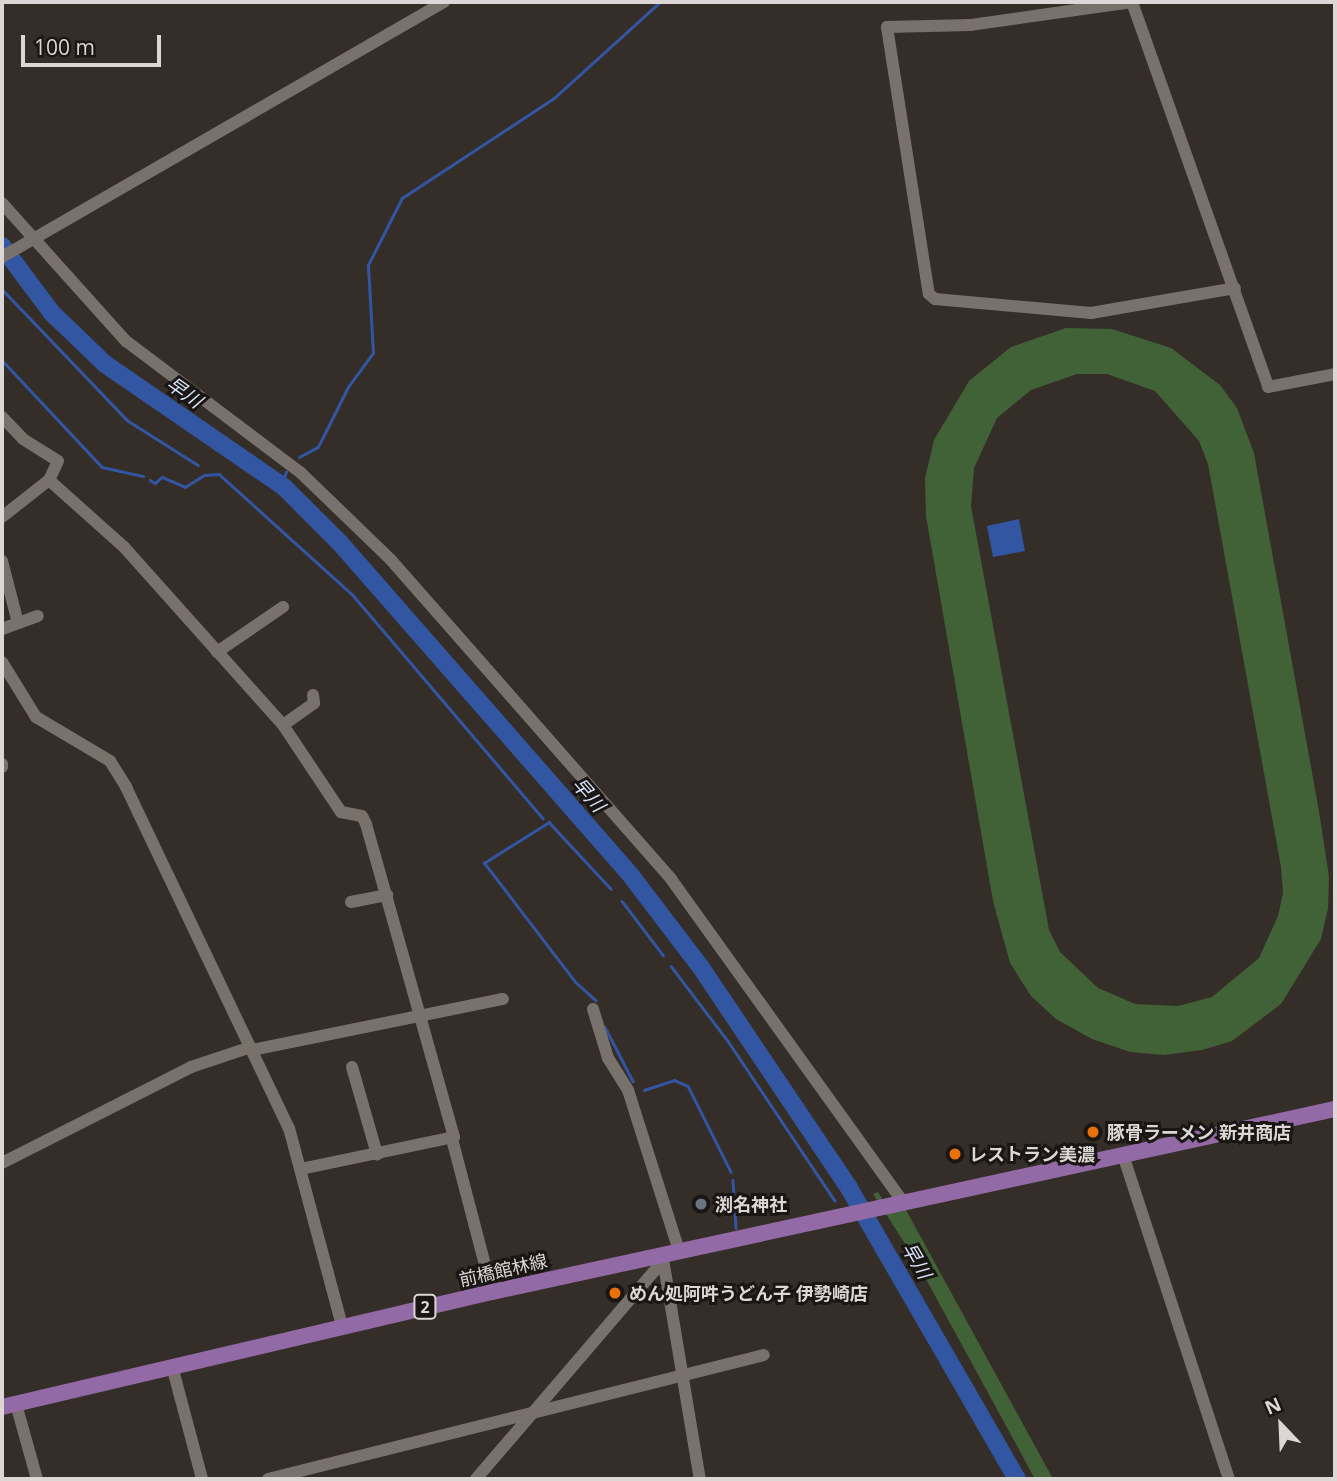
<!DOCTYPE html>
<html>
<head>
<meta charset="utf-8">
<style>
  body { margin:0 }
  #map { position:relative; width:1337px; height:1481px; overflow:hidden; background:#352d28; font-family:"Open Sans","Noto Sans JP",sans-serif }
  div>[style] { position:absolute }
  .green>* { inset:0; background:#406236 }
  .water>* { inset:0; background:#3256a2 }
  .stream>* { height:2.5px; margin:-1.25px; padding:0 1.25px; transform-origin:1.25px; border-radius:1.25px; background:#3256a2 }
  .river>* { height:18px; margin:-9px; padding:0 9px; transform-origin:9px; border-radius:9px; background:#3256a2 }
  .minor>* { height:12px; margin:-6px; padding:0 6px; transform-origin:6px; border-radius:6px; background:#79716b }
  .major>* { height:16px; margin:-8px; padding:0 8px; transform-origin:8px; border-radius:8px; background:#926aa6 }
  .dots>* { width:19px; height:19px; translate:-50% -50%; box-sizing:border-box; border:4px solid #1a1614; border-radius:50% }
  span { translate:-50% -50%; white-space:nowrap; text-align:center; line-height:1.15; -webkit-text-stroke:6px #1a1614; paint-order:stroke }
  .shield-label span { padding:2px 5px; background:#1a1614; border:2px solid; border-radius:5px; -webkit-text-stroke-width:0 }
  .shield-label { font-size:16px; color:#dcd7d4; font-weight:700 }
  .poi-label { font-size:18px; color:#dcd7d4; font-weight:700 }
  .left { translate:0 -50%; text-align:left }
  .street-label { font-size:18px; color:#dcd7d4 }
  .water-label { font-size:19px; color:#d8e4f9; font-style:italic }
  .frame { position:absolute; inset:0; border:4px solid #dcd7d4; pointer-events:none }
  .north { position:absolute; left:1246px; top:1390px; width:70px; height:70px; -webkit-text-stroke:5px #1a1614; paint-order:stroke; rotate:337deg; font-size:19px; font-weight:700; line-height:28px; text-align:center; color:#dcd7d4 }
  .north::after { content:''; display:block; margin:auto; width:24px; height:32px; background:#dcd7d4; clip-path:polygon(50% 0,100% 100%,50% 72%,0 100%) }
  .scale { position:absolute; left:21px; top:35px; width:140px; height:32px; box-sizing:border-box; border:4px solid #dcd7d4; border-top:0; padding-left:9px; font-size:21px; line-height:24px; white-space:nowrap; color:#dcd7d4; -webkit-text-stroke:5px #1a1614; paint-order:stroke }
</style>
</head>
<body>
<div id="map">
  <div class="green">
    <i style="clip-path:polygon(evenodd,1066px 328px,1112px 329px,1171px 348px,1220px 385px,1237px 408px,1254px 453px,1319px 811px,1329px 877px,1328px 908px,1321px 939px,1281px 1004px,1232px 1041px,1202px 1050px,1164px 1055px,1130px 1052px,1092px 1039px,1056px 1019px,1031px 996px,1010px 963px,993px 901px,926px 516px,925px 478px,934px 440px,969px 381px,1011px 347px,1066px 328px,1077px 374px,1107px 374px,1155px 391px,1199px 441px,1208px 464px,1281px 867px,1283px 893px,1278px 916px,1259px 958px,1212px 997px,1178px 1006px,1135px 1004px,1098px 988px,1060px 952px,1049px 930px,971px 506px,974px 468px,997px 418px,1031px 390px,1077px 374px)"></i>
    <i style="clip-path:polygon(878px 1192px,890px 1212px,906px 1210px,1053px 1479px,1035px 1479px,915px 1259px,873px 1194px)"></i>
  </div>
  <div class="water">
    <i style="clip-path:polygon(1019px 519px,1025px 551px,993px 557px,987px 526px)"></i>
  </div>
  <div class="stream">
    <i style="left:2px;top:289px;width:181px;rotate:46.3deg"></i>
    <i style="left:127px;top:420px;width:84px;rotate:32.4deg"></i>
    <i style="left:2px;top:360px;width:146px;rotate:46.9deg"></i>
    <i style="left:102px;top:467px;width:42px;rotate:12.4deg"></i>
    <i style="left:299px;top:457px;width:21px;rotate:-28deg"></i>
    <i style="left:318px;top:447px;width:67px;rotate:-63.4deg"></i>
    <i style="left:348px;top:387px;width:42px;rotate:-53.7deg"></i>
    <i style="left:373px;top:353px;width:88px;rotate:-93.3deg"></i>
    <i style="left:368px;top:265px;width:75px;rotate:-63.1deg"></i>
    <i style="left:402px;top:198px;width:181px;rotate:-33.3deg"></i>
    <i style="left:553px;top:99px;width:144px;rotate:-42.2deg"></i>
    <i style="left:150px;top:480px;width:6px;rotate:31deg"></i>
    <i style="left:155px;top:483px;width:9px;rotate:-41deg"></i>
    <i style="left:162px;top:477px;width:25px;rotate:23deg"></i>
    <i style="left:185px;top:487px;width:22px;rotate:-32deg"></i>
    <i style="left:204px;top:475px;width:15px;rotate:-4deg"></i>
    <i style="left:219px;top:474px;width:181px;rotate:42.1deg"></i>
    <i style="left:353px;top:595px;width:293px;rotate:49.6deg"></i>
    <i style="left:281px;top:485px;width:14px;rotate:-69deg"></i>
    <i style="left:622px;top:901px;width:68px;rotate:52.8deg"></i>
    <i style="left:671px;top:966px;width:94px;rotate:52.8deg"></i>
    <i style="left:728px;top:1041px;width:192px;rotate:56.2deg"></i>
    <i style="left:596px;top:1001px;width:28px;rotate:-138deg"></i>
    <i style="left:575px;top:982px;width:150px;rotate:-127.4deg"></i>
    <i style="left:484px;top:863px;width:77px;rotate:-32.2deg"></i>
    <i style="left:549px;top:822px;width:91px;rotate:47.2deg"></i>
    <i style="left:605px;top:1027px;width:61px;rotate:62.6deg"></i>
    <i style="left:644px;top:1090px;width:32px;rotate:-18deg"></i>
    <i style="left:674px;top:1080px;width:15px;rotate:23deg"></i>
    <i style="left:688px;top:1086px;width:96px;rotate:63.4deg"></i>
    <i style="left:733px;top:1180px;width:48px;rotate:86.4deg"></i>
  </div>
  <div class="river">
    <i style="left:2px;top:246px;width:84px;rotate:53.3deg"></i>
    <i style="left:52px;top:313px;width:74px;rotate:43.9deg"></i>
    <i style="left:105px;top:364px;width:217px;rotate:34.5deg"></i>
    <i style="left:284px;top:487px;width:79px;rotate:45deg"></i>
    <i style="left:340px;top:543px;width:444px;rotate:48.8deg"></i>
    <i style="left:632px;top:877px;width:116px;rotate:52.7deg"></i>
    <i style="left:702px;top:969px;width:264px;rotate:56.1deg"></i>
    <i style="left:849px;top:1188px;width:336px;rotate:60deg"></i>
  </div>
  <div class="minor">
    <i style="left:1132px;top:2px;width:164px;rotate:171.9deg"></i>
    <i style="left:970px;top:25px;width:83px;rotate:178.6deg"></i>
    <i style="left:887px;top:27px;width:270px;rotate:81.1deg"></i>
    <i style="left:929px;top:294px;width:8px;rotate:40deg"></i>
    <i style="left:935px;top:299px;width:157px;rotate:5.1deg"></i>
    <i style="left:1091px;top:313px;width:146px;rotate:-9.8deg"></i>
    <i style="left:1132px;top:2px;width:408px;rotate:70.5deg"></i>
    <i style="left:1268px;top:387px;width:68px;rotate:-11deg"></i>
    <i style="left:2px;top:203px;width:186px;rotate:48.1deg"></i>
    <i style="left:126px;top:341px;width:218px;rotate:37deg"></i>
    <i style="left:300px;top:472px;width:127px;rotate:44deg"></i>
    <i style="left:391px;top:560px;width:424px;rotate:48.7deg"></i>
    <i style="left:671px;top:879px;width:398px;rotate:54.3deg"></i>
    <i style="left:2px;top:257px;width:510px;rotate:-29.98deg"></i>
    <i style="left:2px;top:417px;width:30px;rotate:46deg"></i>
    <i style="left:23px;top:439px;width:41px;rotate:32.2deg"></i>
    <i style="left:58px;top:461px;width:21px;rotate:115deg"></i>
    <i style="left:49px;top:480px;width:60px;rotate:141.8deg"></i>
    <i style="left:49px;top:480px;width:101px;rotate:41.8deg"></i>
    <i style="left:124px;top:547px;width:239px;rotate:48.2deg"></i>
    <i style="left:283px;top:725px;width:105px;rotate:56.3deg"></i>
    <i style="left:341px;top:812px;width:21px;rotate:11deg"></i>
    <i style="left:362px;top:816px;width:9px;rotate:63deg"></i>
    <i style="left:366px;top:824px;width:325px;rotate:74.3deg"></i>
    <i style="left:454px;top:1137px;width:156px;rotate:168.2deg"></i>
    <i style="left:2px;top:561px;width:64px;rotate:75.5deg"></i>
    <i style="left:2px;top:629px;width:38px;rotate:-20deg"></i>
    <i style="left:217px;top:652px;width:80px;rotate:-34.3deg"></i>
    <i style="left:2px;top:662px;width:65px;rotate:58.3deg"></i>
    <i style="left:36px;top:717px;width:86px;rotate:30.7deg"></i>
    <i style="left:110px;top:761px;width:31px;rotate:58deg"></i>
    <i style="left:126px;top:787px;width:378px;rotate:64.5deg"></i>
    <i style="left:289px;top:1128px;width:205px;rotate:75deg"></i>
    <i style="left:283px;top:725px;width:38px;rotate:-35deg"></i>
    <i style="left:314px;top:703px;width:8px;rotate:-97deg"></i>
    <i style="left:2px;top:764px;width:3px;rotate:90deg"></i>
    <i style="left:351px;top:902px;width:37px;rotate:-11deg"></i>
    <i style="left:593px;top:1009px;width:51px;rotate:73deg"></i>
    <i style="left:608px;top:1058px;width:38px;rotate:58deg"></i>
    <i style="left:628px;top:1090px;width:169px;rotate:72.4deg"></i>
    <i style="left:252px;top:1050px;width:256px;rotate:-11.5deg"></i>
    <i style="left:352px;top:1067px;width:91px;rotate:74deg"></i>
    <i style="left:452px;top:1139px;width:158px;rotate:75.3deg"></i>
    <i style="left:1123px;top:1155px;width:341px;rotate:71.9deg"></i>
    <i style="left:2px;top:1163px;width:212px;rotate:-26.9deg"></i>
    <i style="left:191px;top:1067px;width:63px;rotate:-18.4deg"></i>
    <i style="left:663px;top:1259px;width:223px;rotate:80.5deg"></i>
    <i style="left:172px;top:1366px;width:117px;rotate:75.1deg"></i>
    <i style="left:16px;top:1404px;width:78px;rotate:74.4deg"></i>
    <i style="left:268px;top:1479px;width:511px;rotate:-14.04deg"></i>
    <i style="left:476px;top:1479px;width:287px;rotate:-49.4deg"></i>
  </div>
  <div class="major">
    <i style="left:2px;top:1407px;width:503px;rotate:-13.21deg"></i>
    <i style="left:492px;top:1292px;width:863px;rotate:-12.25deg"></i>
  </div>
  <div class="dots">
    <i style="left:1093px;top:1132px;background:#e8710a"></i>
    <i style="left:955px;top:1154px;background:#e8710a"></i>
    <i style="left:701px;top:1204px;background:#6b7280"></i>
    <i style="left:615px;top:1293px;background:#e8710a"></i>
  </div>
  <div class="shield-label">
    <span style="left:425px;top:1307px">2</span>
  </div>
  <div class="poi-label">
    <span class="left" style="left:1107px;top:1132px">豚骨ラーメン 新井商店</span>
    <span class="left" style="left:969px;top:1154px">レストラン美濃</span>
    <span class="left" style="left:715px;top:1204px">渕名神社</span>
    <span class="left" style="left:629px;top:1293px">めん処阿吽うどん子 伊勢崎店</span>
  </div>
  <div class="street-label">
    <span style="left:503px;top:1270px;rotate:-13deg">前橋館林線</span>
  </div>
  <div class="water-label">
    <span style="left:184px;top:393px;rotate:35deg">早川</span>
    <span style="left:588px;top:795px;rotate:49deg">早川</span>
    <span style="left:916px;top:1261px;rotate:60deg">早川</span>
  </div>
  <div class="frame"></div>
  <div class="north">N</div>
  <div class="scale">100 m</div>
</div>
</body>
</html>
